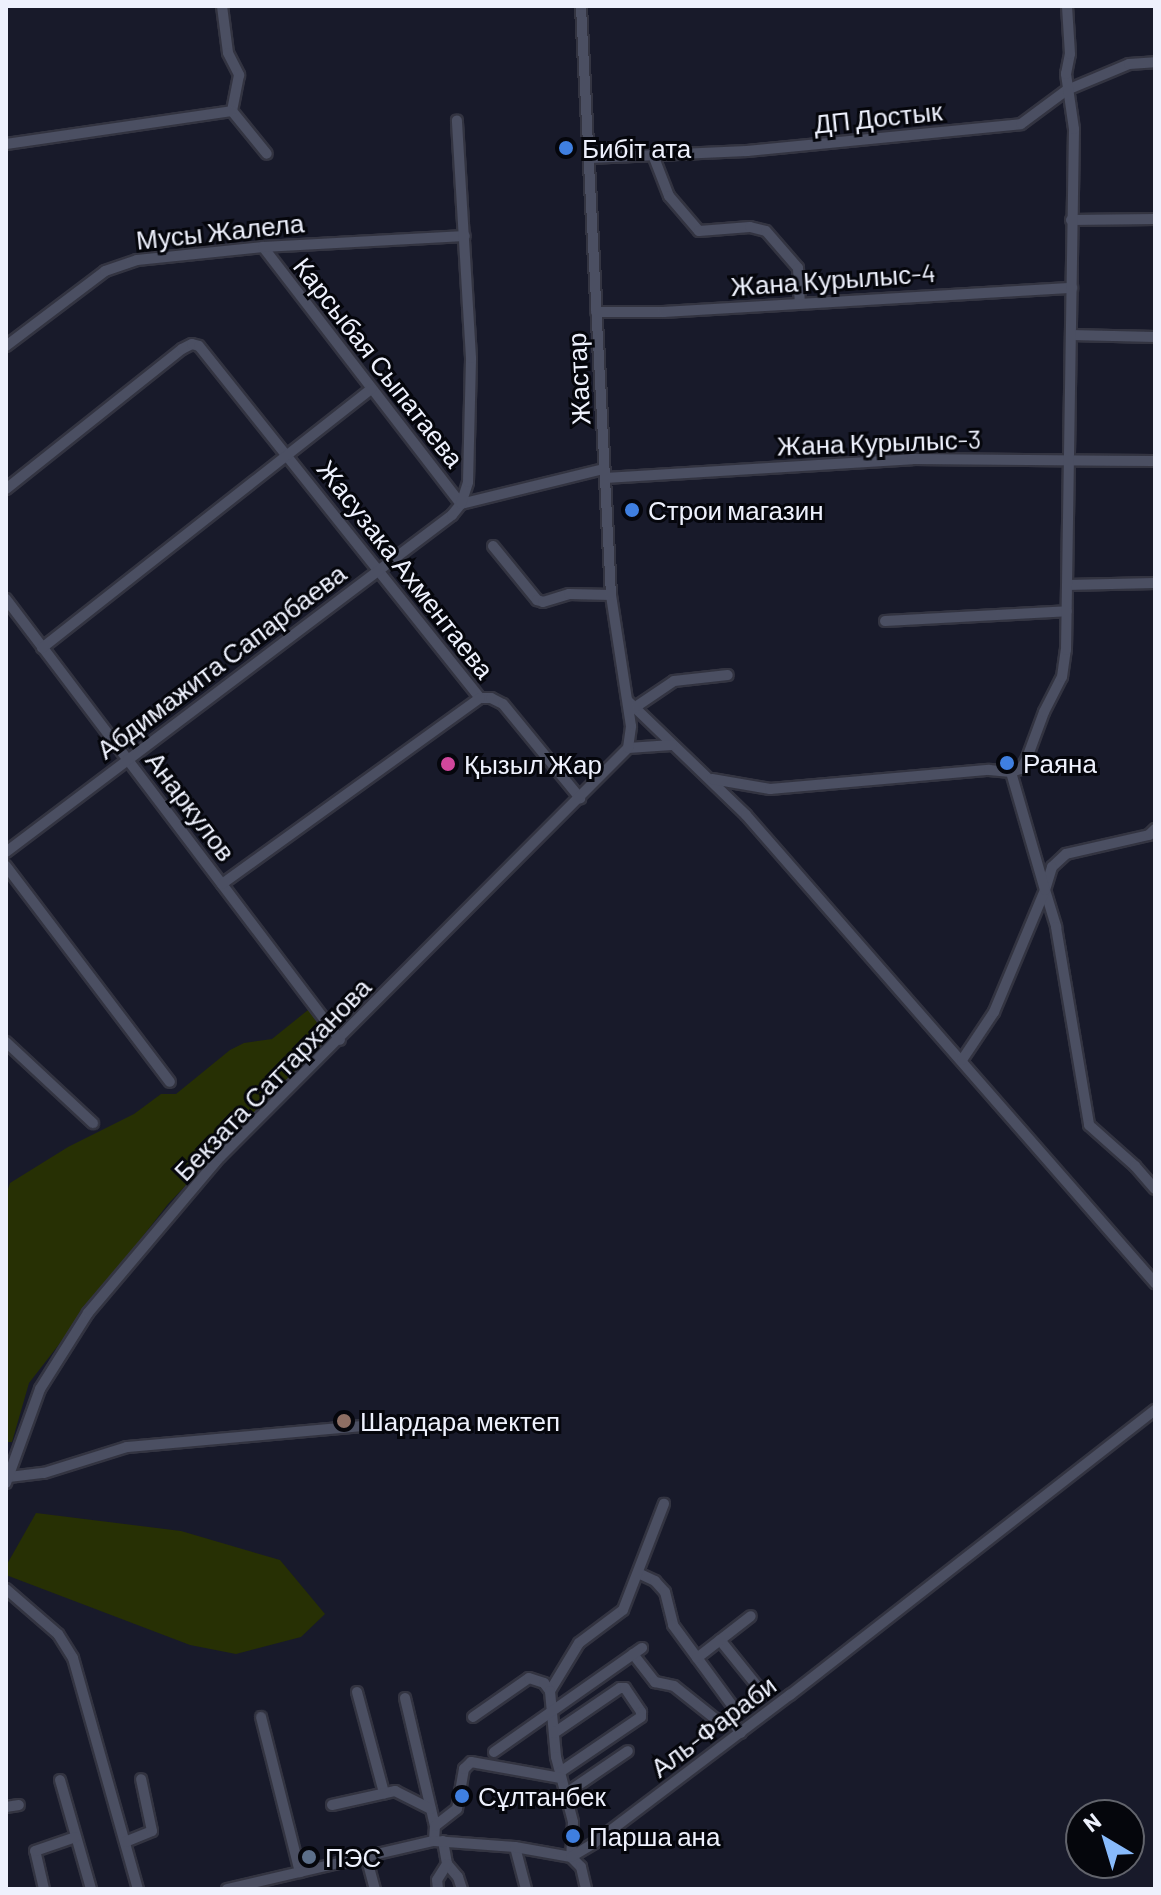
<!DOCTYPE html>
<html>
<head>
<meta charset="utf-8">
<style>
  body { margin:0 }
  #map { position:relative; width:1161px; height:1895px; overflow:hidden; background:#181a2a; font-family:Barlow,sans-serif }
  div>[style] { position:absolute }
  .green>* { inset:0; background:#273004 }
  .roads { filter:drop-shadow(2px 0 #333441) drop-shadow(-2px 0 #333441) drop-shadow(0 2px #333441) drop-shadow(0 -2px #333441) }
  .minor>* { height:10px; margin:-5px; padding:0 5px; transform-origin:5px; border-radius:5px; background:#4b4f62 }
  .dots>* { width:22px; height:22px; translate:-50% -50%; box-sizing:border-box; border:4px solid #05060c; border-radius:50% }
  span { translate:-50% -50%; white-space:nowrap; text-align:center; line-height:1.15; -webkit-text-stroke:6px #05060c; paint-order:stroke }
  .street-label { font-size:26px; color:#eef1fd }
  .poi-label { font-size:26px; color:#eef1fd }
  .left { translate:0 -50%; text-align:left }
  .frame { position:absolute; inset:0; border:8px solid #eef1fd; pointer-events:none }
  .north { position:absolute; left:1065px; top:1799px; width:80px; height:80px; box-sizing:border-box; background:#05060c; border:2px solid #62646c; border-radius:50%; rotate:322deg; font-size:22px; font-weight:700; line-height:32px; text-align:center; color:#eef1fd }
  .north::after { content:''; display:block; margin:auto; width:28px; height:36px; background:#88bafc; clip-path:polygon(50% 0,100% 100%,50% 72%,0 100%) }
</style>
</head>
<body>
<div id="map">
  <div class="green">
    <i style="clip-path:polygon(308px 1010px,330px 1036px,168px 1204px,29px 1383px,12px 1442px,6px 1442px,6px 1195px,10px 1183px,68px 1147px,134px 1114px,161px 1094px,176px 1094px,230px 1050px,244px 1043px,272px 1039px)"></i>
    <i style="clip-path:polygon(36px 1513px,181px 1531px,280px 1560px,325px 1614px,301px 1637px,236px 1654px,190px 1645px,6px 1575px,6px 1566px)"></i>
  </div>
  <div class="roads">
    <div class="minor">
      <i style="left:222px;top:6px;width:47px;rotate:82.7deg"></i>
      <i style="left:228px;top:53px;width:25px;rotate:63deg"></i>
      <i style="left:239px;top:75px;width:37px;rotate:101deg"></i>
      <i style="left:232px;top:111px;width:55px;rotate:50.9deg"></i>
      <i style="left:6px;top:144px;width:228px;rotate:-8.3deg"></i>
      <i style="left:653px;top:155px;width:44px;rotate:68.7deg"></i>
      <i style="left:669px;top:196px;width:46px;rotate:49.4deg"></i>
      <i style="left:699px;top:231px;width:51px;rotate:-4.5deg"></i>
      <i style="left:750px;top:227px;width:16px;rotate:14deg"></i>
      <i style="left:766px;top:231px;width:49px;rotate:49.1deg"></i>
      <i style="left:798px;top:268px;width:35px;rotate:87deg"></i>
      <i style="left:589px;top:158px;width:158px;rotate:-2.5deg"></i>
      <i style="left:747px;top:151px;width:275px;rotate:-5.6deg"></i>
      <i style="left:1021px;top:124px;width:57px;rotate:-36.5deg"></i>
      <i style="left:1067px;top:90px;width:67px;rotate:-22.8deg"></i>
      <i style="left:1129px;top:64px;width:26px;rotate:-4deg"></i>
      <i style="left:1071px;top:220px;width:84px;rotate:-0.7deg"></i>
      <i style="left:263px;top:247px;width:324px;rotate:52.4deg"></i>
      <i style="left:596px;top:312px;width:68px"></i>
      <i style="left:664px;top:312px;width:409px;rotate:-3.4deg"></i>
      <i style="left:1071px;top:335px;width:84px;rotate:1.4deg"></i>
      <i style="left:6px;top:346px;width:124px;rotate:-37.1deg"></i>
      <i style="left:105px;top:271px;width:34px;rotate:-19deg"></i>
      <i style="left:137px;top:260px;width:127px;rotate:-5.9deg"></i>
      <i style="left:263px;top:247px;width:202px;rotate:-3.1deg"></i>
      <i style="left:605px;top:478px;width:308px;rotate:-3.5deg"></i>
      <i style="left:912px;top:459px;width:243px;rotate:0.5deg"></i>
      <i style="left:6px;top:489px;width:225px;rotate:-38.5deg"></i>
      <i style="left:182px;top:349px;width:11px;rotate:-27deg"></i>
      <i style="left:192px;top:344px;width:7px;rotate:16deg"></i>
      <i style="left:199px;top:346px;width:450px;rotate:51.4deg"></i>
      <i style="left:461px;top:504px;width:147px;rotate:-13.8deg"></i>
      <i style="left:493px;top:546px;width:70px;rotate:50.8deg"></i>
      <i style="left:537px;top:600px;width:6px;rotate:18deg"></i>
      <i style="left:543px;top:602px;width:27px;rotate:-17deg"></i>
      <i style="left:569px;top:594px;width:42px;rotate:1.4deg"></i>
      <i style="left:1067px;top:585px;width:88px;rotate:-1.3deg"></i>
      <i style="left:6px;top:599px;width:553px;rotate:52.86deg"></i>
      <i style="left:885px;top:621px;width:182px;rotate:-3.1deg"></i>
      <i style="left:42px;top:648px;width:419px;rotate:-38.2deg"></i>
      <i style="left:480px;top:698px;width:11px"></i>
      <i style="left:491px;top:698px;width:13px;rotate:27deg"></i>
      <i style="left:503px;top:704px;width:122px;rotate:50.7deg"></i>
      <i style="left:628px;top:701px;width:164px;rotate:44deg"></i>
      <i style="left:746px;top:815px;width:622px;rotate:48.85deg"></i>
      <i style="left:634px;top:708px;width:48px;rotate:-34deg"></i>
      <i style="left:674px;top:681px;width:54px;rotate:-6.3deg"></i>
      <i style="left:628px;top:748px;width:44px;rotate:-3.9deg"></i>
      <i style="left:1011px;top:772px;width:10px;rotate:-17deg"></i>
      <i style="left:1021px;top:769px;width:13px;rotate:-61deg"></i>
      <i style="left:1027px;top:758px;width:49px;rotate:-69.7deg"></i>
      <i style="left:1044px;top:712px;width:39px;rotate:-63deg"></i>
      <i style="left:1062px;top:677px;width:27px;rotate:-82deg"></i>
      <i style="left:1066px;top:650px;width:521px;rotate:-89.12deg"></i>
      <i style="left:1074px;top:129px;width:56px;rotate:-98.3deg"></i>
      <i style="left:1066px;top:74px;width:20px;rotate:-79deg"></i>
      <i style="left:1070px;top:54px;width:48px;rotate:-93.6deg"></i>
      <i style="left:712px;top:779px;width:59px;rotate:9.8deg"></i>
      <i style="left:770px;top:789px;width:220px;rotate:-5deg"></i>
      <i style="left:989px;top:770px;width:22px;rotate:5deg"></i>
      <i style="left:1155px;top:829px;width:8px;rotate:135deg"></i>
      <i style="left:1149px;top:835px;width:85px;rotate:167.1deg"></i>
      <i style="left:1066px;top:854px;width:19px;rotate:137deg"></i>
      <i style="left:1052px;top:867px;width:24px;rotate:107deg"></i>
      <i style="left:1045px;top:890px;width:39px;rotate:73deg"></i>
      <i style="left:1056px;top:927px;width:201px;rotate:80.5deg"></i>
      <i style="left:1089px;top:1125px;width:62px;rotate:41.7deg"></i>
      <i style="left:1135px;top:1166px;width:30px;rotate:49deg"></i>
      <i style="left:6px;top:852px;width:559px;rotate:-37.07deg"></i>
      <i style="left:452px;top:515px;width:14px;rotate:-51deg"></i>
      <i style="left:461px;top:504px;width:23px;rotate:-72deg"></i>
      <i style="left:468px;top:482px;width:124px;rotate:-88.6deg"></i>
      <i style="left:471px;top:358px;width:238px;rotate:-93.4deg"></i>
      <i style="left:6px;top:866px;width:271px;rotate:52.8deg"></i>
      <i style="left:222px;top:884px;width:318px;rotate:-35.8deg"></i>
      <i style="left:6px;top:1042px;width:119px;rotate:43deg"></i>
      <i style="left:962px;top:1060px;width:58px;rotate:-56.3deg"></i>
      <i style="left:994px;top:1012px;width:132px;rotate:-67.3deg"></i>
      <i style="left:1045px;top:890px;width:123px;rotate:-106.1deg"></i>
      <i style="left:9px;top:1477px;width:35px;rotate:-7deg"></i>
      <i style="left:44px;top:1473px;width:87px;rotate:-17.4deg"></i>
      <i style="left:127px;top:1447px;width:268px;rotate:-5.1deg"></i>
      <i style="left:6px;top:1483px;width:100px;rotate:-70.1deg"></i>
      <i style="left:40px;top:1389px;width:90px;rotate:-57.7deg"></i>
      <i style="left:88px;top:1313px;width:204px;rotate:-49.8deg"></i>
      <i style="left:220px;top:1157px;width:578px;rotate:-45.07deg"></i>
      <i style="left:628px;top:748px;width:22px;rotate:-82deg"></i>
      <i style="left:631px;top:726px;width:133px;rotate:-98.7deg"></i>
      <i style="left:611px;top:595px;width:590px;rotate:-92.92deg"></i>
      <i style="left:638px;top:1573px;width:19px;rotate:25deg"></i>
      <i style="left:655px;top:1581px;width:15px;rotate:48deg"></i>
      <i style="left:665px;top:1592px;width:34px;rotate:76deg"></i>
      <i style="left:673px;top:1625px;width:108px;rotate:53.7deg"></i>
      <i style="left:737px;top:1712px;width:10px;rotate:143deg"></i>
      <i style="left:729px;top:1718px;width:19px;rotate:51deg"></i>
      <i style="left:6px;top:1589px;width:69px;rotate:40.9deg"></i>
      <i style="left:58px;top:1634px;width:28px;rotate:58deg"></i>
      <i style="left:73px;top:1658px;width:240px;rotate:74.3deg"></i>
      <i style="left:720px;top:1640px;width:59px;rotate:51.2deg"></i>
      <i style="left:757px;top:1686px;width:15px;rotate:106deg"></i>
      <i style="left:753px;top:1700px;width:20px;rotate:143deg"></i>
      <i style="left:633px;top:1654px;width:36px;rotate:52deg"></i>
      <i style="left:655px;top:1682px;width:19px;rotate:12deg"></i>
      <i style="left:674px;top:1686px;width:56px;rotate:38.5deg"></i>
      <i style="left:718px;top:1721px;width:11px;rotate:-15deg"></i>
      <i style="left:697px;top:1658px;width:68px;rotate:-37.9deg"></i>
      <i style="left:550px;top:1691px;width:56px;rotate:-58.9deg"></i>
      <i style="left:579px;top:1643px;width:55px;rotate:-36.9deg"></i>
      <i style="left:623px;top:1610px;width:114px;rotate:-68.9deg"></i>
      <i style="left:357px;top:1692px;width:105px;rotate:75deg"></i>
      <i style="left:405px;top:1698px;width:131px;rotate:76.8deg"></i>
      <i style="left:435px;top:1826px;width:15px;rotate:94deg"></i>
      <i style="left:261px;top:1717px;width:160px;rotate:75.9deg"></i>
      <i style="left:473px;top:1717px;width:68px;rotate:-34.9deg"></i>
      <i style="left:529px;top:1678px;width:16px;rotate:18deg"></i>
      <i style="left:544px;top:1683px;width:10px;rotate:53deg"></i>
      <i style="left:550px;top:1691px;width:66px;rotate:84.8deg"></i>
      <i style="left:556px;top:1757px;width:67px;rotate:75.3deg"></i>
      <i style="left:573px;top:1822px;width:35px;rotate:93deg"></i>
      <i style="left:554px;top:1733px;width:80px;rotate:-34.3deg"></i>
      <i style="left:620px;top:1688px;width:5px"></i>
      <i style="left:625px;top:1688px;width:29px;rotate:56deg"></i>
      <i style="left:641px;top:1712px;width:5px;rotate:90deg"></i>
      <i style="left:641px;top:1717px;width:98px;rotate:145.8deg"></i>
      <i style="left:494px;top:1752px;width:181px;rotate:-35.1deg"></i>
      <i style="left:60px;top:1780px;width:113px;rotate:74.1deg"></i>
      <i style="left:565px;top:1794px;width:76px;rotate:-34.3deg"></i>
      <i style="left:332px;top:1805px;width:65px;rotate:-12.5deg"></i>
      <i style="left:395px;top:1791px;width:40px;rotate:26.6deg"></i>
      <i style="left:6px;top:1807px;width:13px;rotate:-9deg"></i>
      <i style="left:435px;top:1826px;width:28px;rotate:-38deg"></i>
      <i style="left:457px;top:1809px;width:41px;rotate:-80.1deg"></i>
      <i style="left:464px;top:1769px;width:10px;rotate:-45deg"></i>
      <i style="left:471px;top:1762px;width:91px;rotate:10.1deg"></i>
      <i style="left:443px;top:1841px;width:23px;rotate:80deg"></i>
      <i style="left:447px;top:1864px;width:17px;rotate:50deg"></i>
      <i style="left:458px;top:1877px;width:13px;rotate:72deg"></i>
      <i style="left:125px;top:1842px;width:29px;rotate:-22deg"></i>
      <i style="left:152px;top:1831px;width:53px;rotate:-101.9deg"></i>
      <i style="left:515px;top:1847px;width:43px;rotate:75.3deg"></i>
      <i style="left:366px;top:1856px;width:34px;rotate:75deg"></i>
      <i style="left:571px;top:1857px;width:14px;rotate:45deg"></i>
      <i style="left:581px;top:1867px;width:23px;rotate:77deg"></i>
      <i style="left:44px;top:1889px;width:39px;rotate:-103deg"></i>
      <i style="left:35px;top:1851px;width:43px;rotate:-18.9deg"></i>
      <i style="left:227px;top:1889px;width:212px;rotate:-13.1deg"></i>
      <i style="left:434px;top:1841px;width:81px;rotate:4.2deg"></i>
      <i style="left:515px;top:1847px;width:57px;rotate:10.1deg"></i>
      <i style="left:571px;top:1857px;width:27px;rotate:-31deg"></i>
      <i style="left:594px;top:1843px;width:246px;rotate:-37.1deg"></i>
      <i style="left:790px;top:1695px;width:463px;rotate:-38deg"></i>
      <i style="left:438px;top:1889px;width:9px;rotate:-96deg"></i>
      <i style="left:437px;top:1880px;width:19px;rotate:-58deg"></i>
    </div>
  </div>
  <div class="dots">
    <i style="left:566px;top:148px;background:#3f7fe0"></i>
    <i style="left:632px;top:510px;background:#3f7fe0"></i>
    <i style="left:1007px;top:763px;background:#3f7fe0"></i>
    <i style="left:448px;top:764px;background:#d1479c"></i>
    <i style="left:344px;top:1421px;background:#8d6e63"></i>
    <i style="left:462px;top:1796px;background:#3f7fe0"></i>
    <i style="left:573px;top:1836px;background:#3f7fe0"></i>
    <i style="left:309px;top:1857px;background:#5c6f8a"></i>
  </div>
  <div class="street-label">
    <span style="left:878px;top:117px;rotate:-6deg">ДП Достык</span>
    <span style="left:220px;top:231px;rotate:-6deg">Мусы Жалела</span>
    <span style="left:833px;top:279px;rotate:-4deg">Жана Курылыс-4</span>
    <span style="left:379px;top:362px;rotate:52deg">Карсыбая Сыпатаева</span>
    <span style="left:578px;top:379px;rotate:-93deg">Жастар</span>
    <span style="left:879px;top:442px;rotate:-2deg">Жана Курылыс-3</span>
    <span style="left:406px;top:569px;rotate:52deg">Жасузака Ахментаева</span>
    <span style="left:221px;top:661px;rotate:-37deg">Абдимажита Сапарбаева</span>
    <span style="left:191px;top:806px;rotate:53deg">Анаркулов</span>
    <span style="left:272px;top:1079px;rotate:-46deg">Бекзата Саттарханова</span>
    <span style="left:713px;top:1726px;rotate:-37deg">Аль-Фараби</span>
  </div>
  <div class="poi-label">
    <span class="left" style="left:582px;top:148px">Бибіт ата</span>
    <span class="left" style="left:648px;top:510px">Строи магазин</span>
    <span class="left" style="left:1023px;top:763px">Раяна</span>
    <span class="left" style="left:464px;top:764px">Қызыл Жар</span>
    <span class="left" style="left:360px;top:1421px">Шардара мектеп</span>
    <span class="left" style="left:478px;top:1796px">Сұлтанбек</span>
    <span class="left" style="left:589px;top:1836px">Парша ана</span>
    <span class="left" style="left:325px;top:1857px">ПЭС</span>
  </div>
  <div class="frame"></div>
  <div class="north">N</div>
</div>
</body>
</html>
